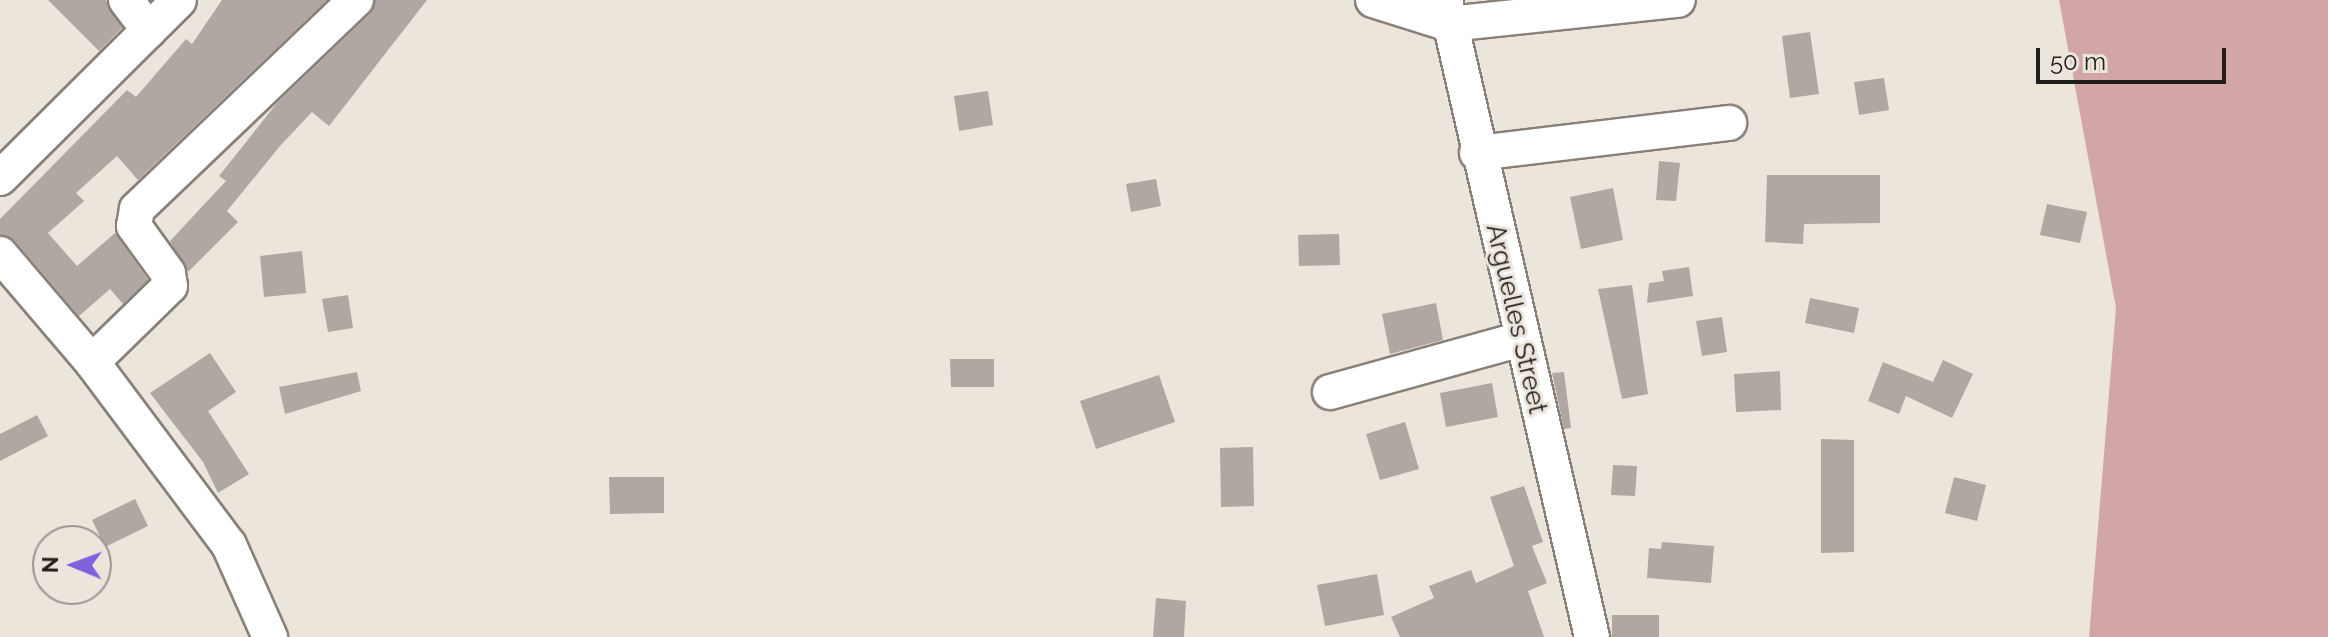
<!DOCTYPE html>
<html>
<head>
<meta charset="utf-8">
<style>
  body { margin:0 }
  #map { position:relative; width:2328px; height:637px; overflow:hidden; background:#ece5dc; font-family:Raleway,sans-serif }
  div>[style] { position:absolute }
  .green>* { inset:0; background:#d2a6a7 }
  .building>* { inset:0; background:#b1a7a2 }
  .roads { filter:drop-shadow(2px 0 #878179) drop-shadow(-2px 0 #878179) drop-shadow(0 2px #878179) drop-shadow(0 -2px #878179) }
  .minor>* { height:34px; margin:-17px; padding:0 17px; transform-origin:17px; border-radius:17px; background:#fff }
  span { translate:-50% -50%; white-space:nowrap; text-align:center; line-height:1.15; -webkit-text-stroke:6px #ece5dc; paint-order:stroke }
  .street-label { font-size:26px; color:#201d1a }
  .north { position:absolute; left:32px; top:525px; width:80px; height:80px; box-sizing:border-box; background:#ece5dc; border:2px solid #9a958e; border-radius:50%; rotate:271deg; font-size:22px; font-weight:700; line-height:32px; text-align:center; color:#201d1a }
  .north::after { content:''; display:block; margin:auto; width:28px; height:36px; background:#8061dc; clip-path:polygon(50% 0,100% 100%,50% 72%,0 100%) }
  .scale { position:absolute; left:2036px; top:48px; width:190px; height:36px; box-sizing:border-box; border:4px solid #201d1a; border-top:0; padding-left:10px; font-size:24px; line-height:28px; white-space:nowrap; color:#201d1a; -webkit-text-stroke:6px #ece5dc; paint-order:stroke }
</style>
</head>
<body>
<div id="map">
  <div class="green">
    <i style="clip-path:polygon(2059px 0,2328px 0,2328px 637px,2089px 637px,2116px 308px)"></i>
  </div>
  <div class="building">
    <i style="clip-path:polygon(48px 0,106px 0,122px 28px,99px 51px)"></i>
    <i style="clip-path:polygon(222px 0,327px 0,138px 180px,117px 156px,76px 193px,84px 201px,48px 233px,77px 266px,115px 233px,148px 280px,123px 304px,110px 289px,79px 316px,15px 241px,0 235px,0 219px,127px 90px,136px 97px,186px 39px,192px 44px)"></i>
    <i style="clip-path:polygon(375px 0,427px 0,329px 126px,312px 112px,280px 146px,227px 211px,238px 222px,188px 272px,170px 241px,226px 181px,219px 176px,277px 103px,370px 14px)"></i>
    <i style="clip-path:polygon(1810px 32px,1819px 94px,1790px 98px,1782px 36px)"></i>
    <i style="clip-path:polygon(1884px 78px,1889px 110px,1859px 115px,1854px 82px)"></i>
    <i style="clip-path:polygon(988px 91px,993px 125px,959px 131px,954px 96px)"></i>
    <i style="clip-path:polygon(1659px 161px,1680px 163px,1676px 201px,1656px 200px)"></i>
    <i style="clip-path:polygon(1767px 175px,1880px 175px,1880px 223px,1804px 224px,1803px 244px,1765px 242px)"></i>
    <i style="clip-path:polygon(1156px 179px,1161px 206px,1131px 212px,1126px 184px)"></i>
    <i style="clip-path:polygon(1613px 188px,1623px 240px,1581px 249px,1570px 197px)"></i>
    <i style="clip-path:polygon(2047px 204px,2087px 212px,2080px 243px,2040px 235px)"></i>
    <i style="clip-path:polygon(1339px 234px,1340px 265px,1299px 266px,1298px 235px)"></i>
    <i style="clip-path:polygon(302px 251px,306px 293px,264px 297px,260px 256px)"></i>
    <i style="clip-path:polygon(1689px 267px,1693px 296px,1647px 303px,1649px 283px,1664px 281px,1662px 271px)"></i>
    <i style="clip-path:polygon(1632px 285px,1648px 394px,1622px 399px,1598px 289px)"></i>
    <i style="clip-path:polygon(348px 295px,353px 328px,328px 332px,322px 299px)"></i>
    <i style="clip-path:polygon(1810px 298px,1859px 308px,1854px 333px,1805px 323px)"></i>
    <i style="clip-path:polygon(1436px 303px,1443px 340px,1390px 354px,1382px 314px)"></i>
    <i style="clip-path:polygon(1722px 317px,1727px 352px,1702px 356px,1696px 321px)"></i>
    <i style="clip-path:polygon(210px 353px,236px 392px,208px 411px,249px 474px,218px 493px,203px 462px,150px 393px)"></i>
    <i style="clip-path:polygon(950px 359px,994px 359px,994px 387px,951px 387px)"></i>
    <i style="clip-path:polygon(1943px 360px,1973px 374px,1952px 418px,1906px 396px,1899px 414px,1868px 401px,1883px 362px,1933px 382px)"></i>
    <i style="clip-path:polygon(1780px 371px,1781px 410px,1736px 412px,1734px 374px)"></i>
    <i style="clip-path:polygon(357px 372px,361px 391px,285px 414px,279px 387px)"></i>
    <i style="clip-path:polygon(1564px 372px,1571px 428px,1564px 429px,1552px 373px)"></i>
    <i style="clip-path:polygon(1159px 375px,1175px 422px,1096px 449px,1080px 401px)"></i>
    <i style="clip-path:polygon(1492px 383px,1498px 417px,1446px 427px,1440px 393px)"></i>
    <i style="clip-path:polygon(37px 415px,48px 436px,0 461px,0 434px)"></i>
    <i style="clip-path:polygon(1405px 422px,1419px 469px,1380px 480px,1366px 434px)"></i>
    <i style="clip-path:polygon(1821px 439px,1854px 440px,1854px 552px,1821px 553px)"></i>
    <i style="clip-path:polygon(1253px 447px,1254px 506px,1221px 507px,1220px 448px)"></i>
    <i style="clip-path:polygon(1613px 465px,1637px 466px,1635px 496px,1611px 495px)"></i>
    <i style="clip-path:polygon(609px 477px,664px 477px,664px 513px,610px 514px)"></i>
    <i style="clip-path:polygon(1954px 477px,1986px 485px,1977px 521px,1945px 513px)"></i>
    <i style="clip-path:polygon(1524px 486px,1543px 542px,1532px 546px,1547px 583px,1528px 591px,1544px 637px,1400px 637px,1391px 617px,1434px 598px,1429px 586px,1471px 570px,1476px 583px,1514px 566px,1490px 497px)"></i>
    <i style="clip-path:polygon(135px 499px,148px 526px,105px 547px,92px 520px)"></i>
    <i style="clip-path:polygon(1662px 542px,1714px 546px,1711px 583px,1647px 578px,1649px 548px,1661px 549px)"></i>
    <i style="clip-path:polygon(1377px 574px,1384px 615px,1325px 626px,1317px 585px)"></i>
    <i style="clip-path:polygon(1156px 598px,1186px 601px,1184px 637px,1153px 637px)"></i>
    <i style="clip-path:polygon(1612px 615px,1659px 615px,1659px 637px,1612px 637px)"></i>
  </div>
  <div class="roads">
    <div class="minor">
      <i style="left:126px;top:0;width:38px;rotate:53deg"></i>
      <i style="left:1373px;top:0;width:80px;rotate:17.5deg"></i>
      <i style="left:1449px;top:24px;width:230px;rotate:-6deg"></i>
      <i style="left:1445px;top:0;width:654px;rotate:77.01deg"></i>
      <i style="left:1477px;top:153px;width:254px;rotate:-6.8deg"></i>
      <i style="left:0;top:178px;width:252px;rotate:-44.8deg"></i>
      <i style="left:0;top:254px;width:142px;rotate:49.6deg"></i>
      <i style="left:92px;top:362px;width:229px;rotate:53.2deg"></i>
      <i style="left:229px;top:545px;width:101px;rotate:66deg"></i>
      <i style="left:92px;top:362px;width:109px;rotate:-44.3deg"></i>
      <i style="left:170px;top:286px;width:13px;rotate:-99deg"></i>
      <i style="left:168px;top:273px;width:58px;rotate:-125.9deg"></i>
      <i style="left:134px;top:226px;width:17px;rotate:-80deg"></i>
      <i style="left:137px;top:209px;width:303px;rotate:-43.7deg"></i>
      <i style="left:1330px;top:392px;width:198px;rotate:-15.5deg"></i>
    </div>
  </div>
  <div class="street-label">
    <span style="left:1516px;top:319px;rotate:77deg">Arguelles Street</span>
  </div>
  <div class="north">N</div>
  <div class="scale">50 m</div>
</div>
</body>
</html>
